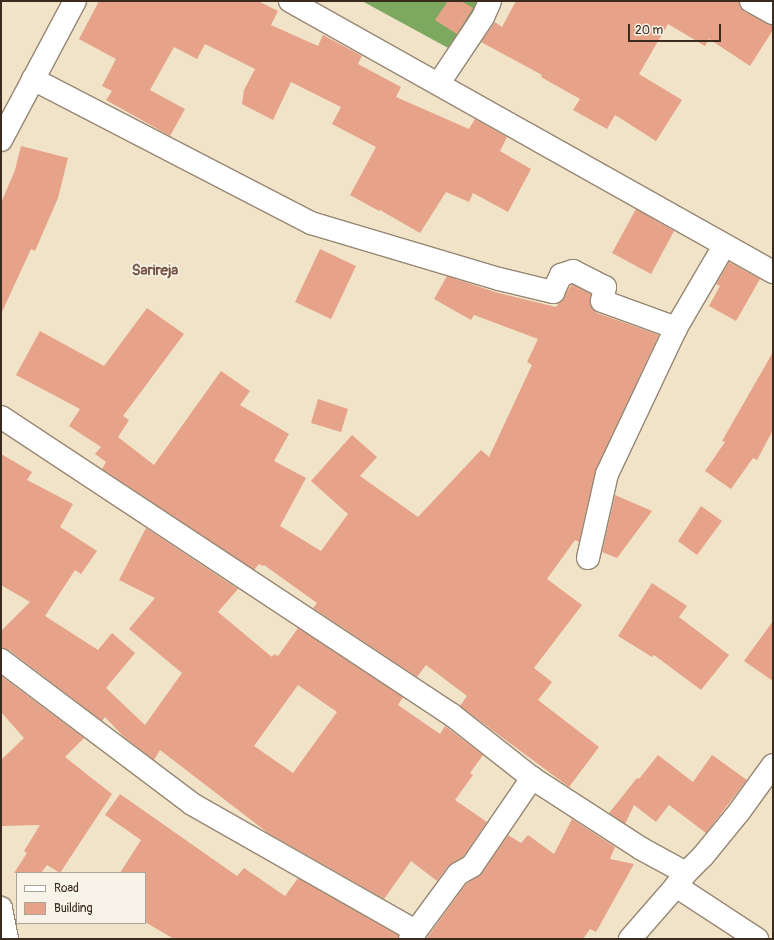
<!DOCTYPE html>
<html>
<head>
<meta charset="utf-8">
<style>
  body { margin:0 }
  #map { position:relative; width:774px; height:940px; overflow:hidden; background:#f1e3c8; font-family:Pangolin,sans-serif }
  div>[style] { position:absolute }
  .forest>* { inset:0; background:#7ca860 }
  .building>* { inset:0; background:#e6a389 }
  .roads { filter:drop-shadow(1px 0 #968673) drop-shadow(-1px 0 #968673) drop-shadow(0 1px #968673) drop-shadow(0 -1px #968673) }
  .street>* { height:22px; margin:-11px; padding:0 11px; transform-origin:11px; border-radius:11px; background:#fff }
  span { translate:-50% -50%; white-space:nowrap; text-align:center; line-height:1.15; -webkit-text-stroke:3px #f7f3e8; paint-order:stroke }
  .quarter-label { font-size:15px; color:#775443; font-weight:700 }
  .frame { position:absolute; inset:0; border:2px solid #3b2a1e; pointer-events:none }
  .legend { position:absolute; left:16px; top:872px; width:130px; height:52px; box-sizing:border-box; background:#f7f3e8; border:1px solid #aca397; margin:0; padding:5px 7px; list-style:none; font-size:12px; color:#3b2a1e }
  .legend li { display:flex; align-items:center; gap:8px; height:20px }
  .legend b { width:20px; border:1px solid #aca397 }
  .scale { position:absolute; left:628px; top:24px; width:93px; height:18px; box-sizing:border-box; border:2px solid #3b2a1e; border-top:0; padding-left:5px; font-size:12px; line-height:14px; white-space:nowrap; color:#3b2a1e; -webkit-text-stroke:3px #f7f3e8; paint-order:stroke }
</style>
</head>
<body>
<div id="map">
  <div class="forest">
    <i style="clip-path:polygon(362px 1px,492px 1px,461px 55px)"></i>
  </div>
  <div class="building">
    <i style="clip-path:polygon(99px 1px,258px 1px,278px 11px,271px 25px,318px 46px,323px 35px,362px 56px,358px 64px,401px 87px,396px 97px,469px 129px,475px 119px,507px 137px,500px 151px,531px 169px,508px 212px,473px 193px,469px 202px,446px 192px,420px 233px,380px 210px,379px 211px,350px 195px,376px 147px,332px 124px,341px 107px,291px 82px,273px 120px,242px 104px,244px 90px,255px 69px,205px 44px,197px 59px,174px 47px,150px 90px,185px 109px,170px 136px,106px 100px,112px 91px,102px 86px,116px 59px,79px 39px)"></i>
    <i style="clip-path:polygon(448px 1px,461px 1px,473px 8px,457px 34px,435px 20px)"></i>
    <i style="clip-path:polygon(516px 1px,739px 1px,740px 7px,745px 12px,773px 25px,773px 30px,750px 66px,709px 39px,705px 46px,668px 24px,639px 74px,682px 100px,656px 141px,615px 115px,607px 129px,573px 110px,580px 99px,541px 77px,542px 75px,481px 42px,495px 22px,502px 27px)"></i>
    <i style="clip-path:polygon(21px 146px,68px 158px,58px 198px,35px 251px,31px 249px,1px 314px,1px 203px,15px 170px)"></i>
    <i style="clip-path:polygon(636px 209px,674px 231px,651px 274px,612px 253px)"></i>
    <i style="clip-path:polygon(320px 249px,356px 266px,331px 319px,295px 302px)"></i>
    <i style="clip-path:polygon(729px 262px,760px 279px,736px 321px,709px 306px,720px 286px,716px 284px)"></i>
    <i style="clip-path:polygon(447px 276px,495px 292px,556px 307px,572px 284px,591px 294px,590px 305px,597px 313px,659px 335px,596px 469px,579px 542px,575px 540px,547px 579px,582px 605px,534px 668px,552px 682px,538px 700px,599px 747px,569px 787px,460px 706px,467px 696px,426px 665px,417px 677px,313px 608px,317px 603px,264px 565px,263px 566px,259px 564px,254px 570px,102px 469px,106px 462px,95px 454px,101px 447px,69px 426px,80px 409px,16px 375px,40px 331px,104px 366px,147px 308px,184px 334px,123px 416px,129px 420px,118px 437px,154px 465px,221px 371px,250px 391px,240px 405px,289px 434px,274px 461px,306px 478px,280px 526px,321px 551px,348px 514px,311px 481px,352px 435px,377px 457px,360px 476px,418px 517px,481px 450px,489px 457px,532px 365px,527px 362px,538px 339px,474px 315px,471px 320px,434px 299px)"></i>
    <i style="clip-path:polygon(773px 352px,773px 430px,757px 460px,753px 458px,731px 489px,705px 471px,725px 442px,722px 441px)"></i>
    <i style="clip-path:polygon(318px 399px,348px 409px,341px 432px,311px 423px)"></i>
    <i style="clip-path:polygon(evenodd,1px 454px,32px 472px,27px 480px,73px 504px,60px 527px,97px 551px,81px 574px,75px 570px,45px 616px,98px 650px,112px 633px,135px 653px,106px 688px,145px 725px,182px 673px,129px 629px,155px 598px,119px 580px,146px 528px,238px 589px,218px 612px,272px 657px,274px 654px,278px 656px,298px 628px,403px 697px,398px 705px,440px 734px,445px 726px,483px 755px,470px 773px,473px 775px,455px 800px,487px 822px,463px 857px,448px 866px,437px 881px,411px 861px,384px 899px,268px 833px,160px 750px,154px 760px,124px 737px,105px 717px,102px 721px,9px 650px,1px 648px,1px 631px,30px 602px,1px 585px,1px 454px,298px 685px,337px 712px,293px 773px,254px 746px,298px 685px)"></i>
    <i style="clip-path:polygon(615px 495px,652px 511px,617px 558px,602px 552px)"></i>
    <i style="clip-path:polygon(701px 506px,722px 521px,697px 555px,678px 541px)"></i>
    <i style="clip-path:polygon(652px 583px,687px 606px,679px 617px,729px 655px,701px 690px,654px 655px,652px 657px,618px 636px)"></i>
    <i style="clip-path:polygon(773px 621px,773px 681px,744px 661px)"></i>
    <i style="clip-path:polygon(1px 676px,84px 738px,65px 757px,112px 794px,60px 873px,47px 865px,41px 873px,14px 873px,27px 853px,24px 851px,40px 825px,1px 826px,1px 760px,24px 738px,1px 712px)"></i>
    <i style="clip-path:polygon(658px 755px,693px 782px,712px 755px,747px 780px,706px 833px,669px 805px,656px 822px,634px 805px,625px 824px,609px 813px,637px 778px,639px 779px)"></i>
    <i style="clip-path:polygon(120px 794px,237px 876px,244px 868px,285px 896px,298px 878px,398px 935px,398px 939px,174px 939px,145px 922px,145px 873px,120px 873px,141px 840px,105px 815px)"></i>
    <i style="clip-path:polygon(572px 819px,615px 847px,610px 859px,634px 864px,596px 932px,590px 929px,583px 939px,426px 939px,466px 884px,482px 873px,508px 835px,521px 843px,528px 835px,554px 854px)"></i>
  </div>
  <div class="roads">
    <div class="street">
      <i style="left:290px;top:1px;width:554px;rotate:29.3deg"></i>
      <i style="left:751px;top:1px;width:25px;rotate:29deg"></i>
      <i style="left:33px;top:79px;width:313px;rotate:27.4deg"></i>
      <i style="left:311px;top:223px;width:196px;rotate:16.6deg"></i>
      <i style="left:499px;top:279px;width:56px;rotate:13.5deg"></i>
      <i style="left:553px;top:292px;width:19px;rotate:-65deg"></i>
      <i style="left:561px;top:275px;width:13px;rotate:-18deg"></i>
      <i style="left:573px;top:271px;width:36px;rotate:27deg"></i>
      <i style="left:605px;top:287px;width:14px;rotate:102deg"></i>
      <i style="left:602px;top:301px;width:79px;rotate:20deg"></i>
      <i style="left:439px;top:83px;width:79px;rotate:-56.3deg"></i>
      <i style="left:483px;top:17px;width:17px;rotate:-66deg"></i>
      <i style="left:1px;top:140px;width:157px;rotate:-62deg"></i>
      <i style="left:1px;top:417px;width:541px;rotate:33.45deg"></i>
      <i style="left:452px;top:715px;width:102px;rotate:38.2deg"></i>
      <i style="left:532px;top:778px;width:129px;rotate:32.9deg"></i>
      <i style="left:640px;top:848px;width:52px;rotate:28.5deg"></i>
      <i style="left:686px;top:873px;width:16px;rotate:128deg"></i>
      <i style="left:676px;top:886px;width:97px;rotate:33.2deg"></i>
      <i style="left:588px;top:558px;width:86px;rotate:-77.3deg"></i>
      <i style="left:607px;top:474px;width:161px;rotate:-64.7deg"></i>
      <i style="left:676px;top:328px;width:95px;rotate:-59.7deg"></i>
      <i style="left:1px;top:660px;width:239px;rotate:37deg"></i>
      <i style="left:192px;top:804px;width:257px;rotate:29.6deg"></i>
      <i style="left:686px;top:873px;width:24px;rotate:-45deg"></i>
      <i style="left:703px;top:856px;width:57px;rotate:-50.7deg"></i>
      <i style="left:739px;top:812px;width:58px;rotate:-54.1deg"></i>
      <i style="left:1px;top:908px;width:32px;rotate:79deg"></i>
      <i style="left:410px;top:939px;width:81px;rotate:-53.6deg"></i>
      <i style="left:458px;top:874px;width:16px;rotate:-30deg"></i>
      <i style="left:472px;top:866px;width:107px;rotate:-55.7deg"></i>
      <i style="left:630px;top:939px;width:70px;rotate:-49deg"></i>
    </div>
  </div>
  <div class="quarter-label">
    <span style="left:155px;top:271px">Sarireja</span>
  </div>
  <div class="frame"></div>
  <ul class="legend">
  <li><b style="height:5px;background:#fff"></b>Road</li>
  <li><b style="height:11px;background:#e6a389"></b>Building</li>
  </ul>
  <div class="scale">20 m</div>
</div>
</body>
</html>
